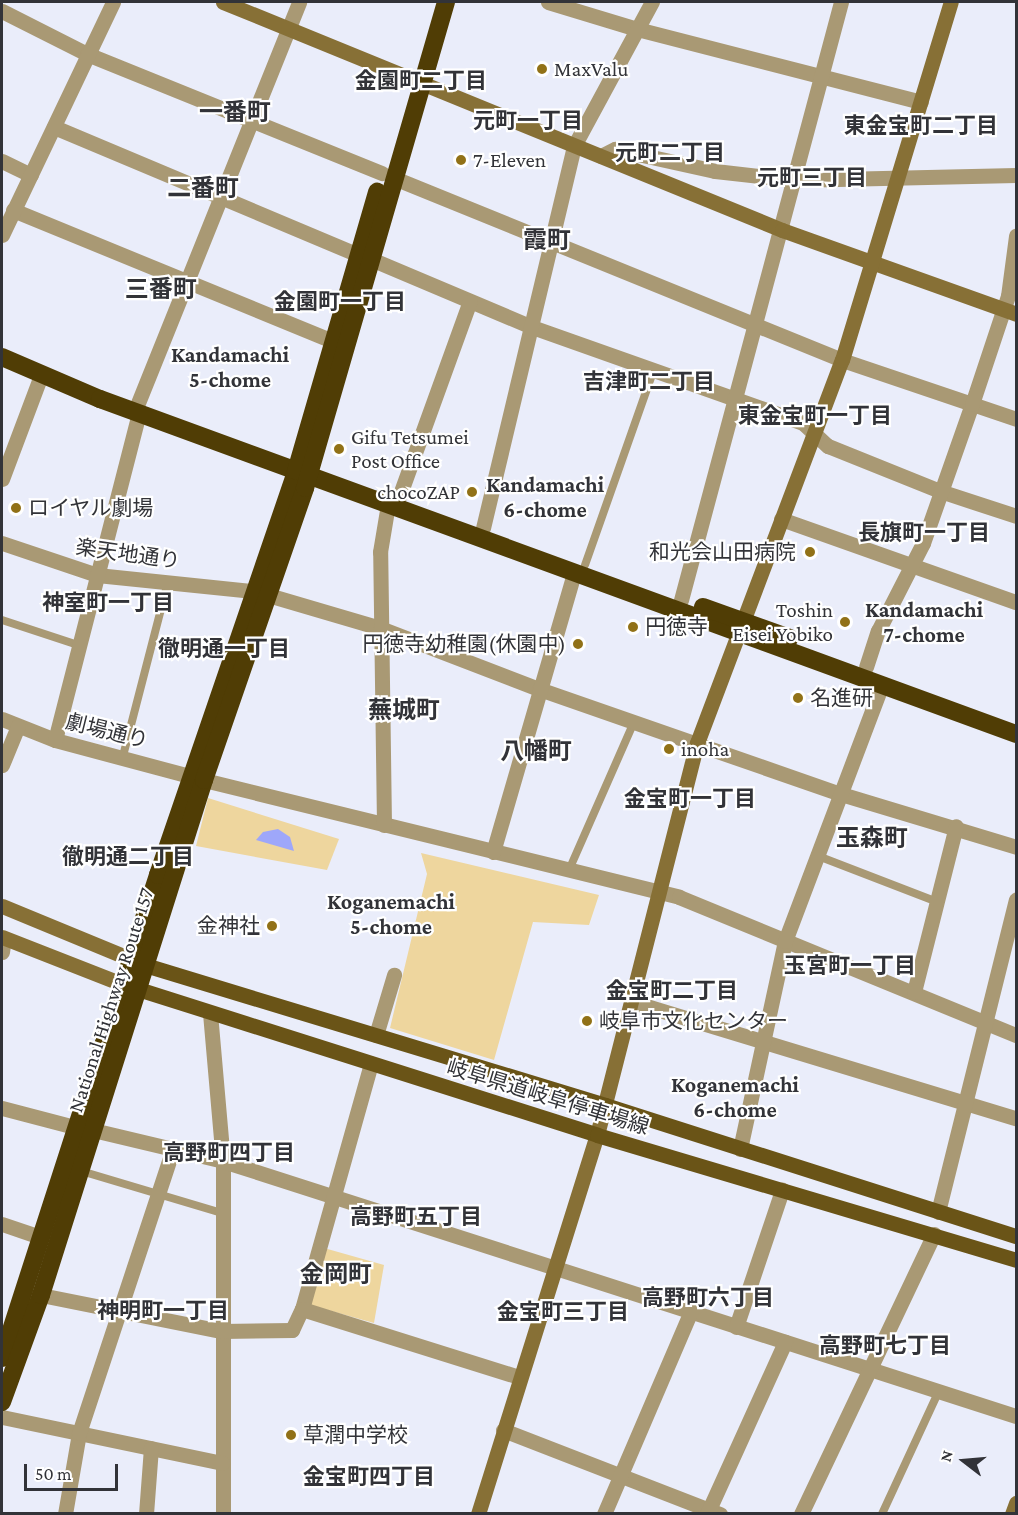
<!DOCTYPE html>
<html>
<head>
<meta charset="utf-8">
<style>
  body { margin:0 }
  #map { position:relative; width:1018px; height:1515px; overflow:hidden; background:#eaedfa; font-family:"Crimson Pro","Noto Sans JP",serif }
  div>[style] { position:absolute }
  .green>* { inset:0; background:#eed69e }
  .water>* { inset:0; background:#9ea7fa }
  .lane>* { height:8px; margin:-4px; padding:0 4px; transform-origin:4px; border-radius:4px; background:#a99974 }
  .street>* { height:15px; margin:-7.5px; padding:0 7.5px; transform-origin:7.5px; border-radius:7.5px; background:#a99974 }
  .secondary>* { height:15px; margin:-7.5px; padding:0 7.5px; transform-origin:7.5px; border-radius:7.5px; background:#877036 }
  .primary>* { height:15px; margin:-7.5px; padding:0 7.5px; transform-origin:7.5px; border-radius:7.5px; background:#6a5417 }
  .highway>* { height:18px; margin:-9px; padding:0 9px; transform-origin:9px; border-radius:9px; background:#503d05 }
  .dots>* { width:16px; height:16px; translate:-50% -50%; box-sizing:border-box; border:3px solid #fff; border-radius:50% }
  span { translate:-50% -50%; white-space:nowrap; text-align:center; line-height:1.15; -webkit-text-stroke:4.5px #fff; paint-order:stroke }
  .poi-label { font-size:21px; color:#323338 }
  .left { translate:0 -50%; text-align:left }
  .right { translate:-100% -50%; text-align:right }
  .street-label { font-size:21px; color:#323338 }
  .neighbourhood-label { font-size:22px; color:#323338; font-weight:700 }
  .quarter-label { font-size:24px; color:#323338; font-weight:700 }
  .frame { position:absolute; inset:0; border:3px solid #323338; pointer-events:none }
  .north { position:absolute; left:934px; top:1431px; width:60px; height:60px; -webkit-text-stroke:4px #fff; paint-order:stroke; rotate:286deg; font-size:16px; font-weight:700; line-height:24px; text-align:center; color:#323338 }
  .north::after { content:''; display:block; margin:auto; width:21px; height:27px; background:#323338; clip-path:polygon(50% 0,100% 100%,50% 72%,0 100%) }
  .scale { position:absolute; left:24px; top:1464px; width:94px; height:27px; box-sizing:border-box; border:3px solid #323338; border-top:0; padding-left:8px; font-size:18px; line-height:21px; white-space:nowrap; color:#323338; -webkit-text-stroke:4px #fff; paint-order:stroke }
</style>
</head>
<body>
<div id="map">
  <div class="green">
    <i style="clip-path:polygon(208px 798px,339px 839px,327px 870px,196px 846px)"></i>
    <i style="clip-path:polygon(421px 853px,599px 895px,589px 925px,533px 922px,494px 1060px,390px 1028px,427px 874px)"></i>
    <i style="clip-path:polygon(324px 1248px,384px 1265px,374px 1323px,306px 1304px)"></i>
  </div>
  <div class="water">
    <i style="clip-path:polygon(278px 829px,290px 837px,294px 851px,256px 840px,263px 832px)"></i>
  </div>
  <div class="lane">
    <i style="left:585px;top:565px;width:205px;rotate:-70.6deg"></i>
    <i style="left:2px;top:620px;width:80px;rotate:18.2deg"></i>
    <i style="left:123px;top:756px;width:180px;rotate:-75.5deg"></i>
    <i style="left:818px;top:856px;width:128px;rotate:21.1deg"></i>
    <i style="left:569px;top:870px;width:162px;rotate:-66.3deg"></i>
    <i style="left:81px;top:1171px;width:147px;rotate:16.6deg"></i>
    <i style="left:882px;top:1514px;width:133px;rotate:-65.2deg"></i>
  </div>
  <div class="street">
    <i style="left:548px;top:2px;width:93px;rotate:16.9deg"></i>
    <i style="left:637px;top:29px;width:293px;rotate:14.4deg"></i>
    <i style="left:2px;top:11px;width:95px;rotate:26.8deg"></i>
    <i style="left:87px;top:54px;width:318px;rotate:22deg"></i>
    <i style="left:54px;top:127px;width:330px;rotate:22.8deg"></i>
    <i style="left:601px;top:156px;width:16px;rotate:-27deg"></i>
    <i style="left:615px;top:149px;width:102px;rotate:12.4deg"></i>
    <i style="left:715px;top:171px;width:80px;rotate:6.5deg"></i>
    <i style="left:794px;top:180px;width:222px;rotate:-1.3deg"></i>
    <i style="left:2px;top:161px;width:32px;rotate:26deg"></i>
    <i style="left:394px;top:178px;width:484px;rotate:22.1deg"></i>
    <i style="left:842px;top:360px;width:184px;rotate:18.7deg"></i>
    <i style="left:13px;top:210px;width:348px;rotate:22.3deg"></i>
    <i style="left:2px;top:235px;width:258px;rotate:-64.5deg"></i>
    <i style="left:371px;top:259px;width:175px;rotate:22.9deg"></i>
    <i style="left:532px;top:327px;width:288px;rotate:19.5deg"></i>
    <i style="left:803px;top:423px;width:34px;rotate:43deg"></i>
    <i style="left:828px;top:446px;width:121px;rotate:21.9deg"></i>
    <i style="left:940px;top:491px;width:80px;rotate:18.2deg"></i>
    <i style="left:138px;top:403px;width:432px;rotate:-68.1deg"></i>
    <i style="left:2px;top:479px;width:111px;rotate:-69.4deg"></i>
    <i style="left:399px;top:497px;width:208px;rotate:-70.1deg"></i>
    <i style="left:781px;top:519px;width:249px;rotate:19.5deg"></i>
    <i style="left:483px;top:528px;width:393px;rotate:-76.6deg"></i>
    <i style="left:574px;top:146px;width:164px;rotate:-61.6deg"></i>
    <i style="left:2px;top:543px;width:100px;rotate:18.6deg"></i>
    <i style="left:97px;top:575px;width:157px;rotate:5.9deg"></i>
    <i style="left:268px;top:595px;width:117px;rotate:16.4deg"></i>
    <i style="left:380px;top:628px;width:170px;rotate:21deg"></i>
    <i style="left:539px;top:689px;width:320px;rotate:19.2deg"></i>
    <i style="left:841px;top:794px;width:183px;rotate:16.8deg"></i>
    <i style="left:681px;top:600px;width:619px;rotate:-75.02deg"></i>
    <i style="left:866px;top:667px;width:38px;rotate:-72deg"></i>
    <i style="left:878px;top:631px;width:99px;rotate:-62.9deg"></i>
    <i style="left:923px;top:543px;width:147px;rotate:-70.6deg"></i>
    <i style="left:972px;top:404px;width:114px;rotate:-71.6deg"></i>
    <i style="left:1008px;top:296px;width:61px;rotate:-82.4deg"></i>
    <i style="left:2px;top:719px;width:57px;rotate:21.6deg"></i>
    <i style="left:55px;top:740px;width:154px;rotate:15deg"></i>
    <i style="left:204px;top:780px;width:489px;rotate:13.8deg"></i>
    <i style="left:679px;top:897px;width:364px;rotate:22.3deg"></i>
    <i style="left:55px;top:740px;width:337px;rotate:-75.6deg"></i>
    <i style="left:2px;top:765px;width:42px;rotate:-67.7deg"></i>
    <i style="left:384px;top:825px;width:273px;rotate:-90.8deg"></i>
    <i style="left:380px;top:552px;width:49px;rotate:-80.5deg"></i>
    <i style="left:493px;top:852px;width:291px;rotate:-73.8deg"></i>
    <i style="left:2px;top:952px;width:14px;rotate:-82deg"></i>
    <i style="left:914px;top:992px;width:171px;rotate:-75.8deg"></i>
    <i style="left:633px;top:1002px;width:400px;rotate:16.9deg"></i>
    <i style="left:210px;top:1013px;width:149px;rotate:85deg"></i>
    <i style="left:223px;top:1161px;width:353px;rotate:90deg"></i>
    <i style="left:376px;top:1035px;width:63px;rotate:-73.3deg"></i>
    <i style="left:2px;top:1108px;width:75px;rotate:14.6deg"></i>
    <i style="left:93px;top:1130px;width:134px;rotate:13.4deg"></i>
    <i style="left:223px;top:1161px;width:833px;rotate:17.83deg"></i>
    <i style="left:740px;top:1149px;width:213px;rotate:-77.8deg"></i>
    <i style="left:785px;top:941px;width:275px;rotate:-69.3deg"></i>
    <i style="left:938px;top:1212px;width:322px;rotate:-76deg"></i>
    <i style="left:2px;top:1224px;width:40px;rotate:18.9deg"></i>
    <i style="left:41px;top:1295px;width:184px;rotate:11.3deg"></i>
    <i style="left:221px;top:1331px;width:71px;rotate:-0.8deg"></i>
    <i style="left:292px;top:1330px;width:23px;rotate:-65deg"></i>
    <i style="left:302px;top:1309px;width:255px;rotate:-74.3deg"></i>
    <i style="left:302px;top:1309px;width:227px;rotate:17.4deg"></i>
    <i style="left:736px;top:1327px;width:145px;rotate:-71.4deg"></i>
    <i style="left:2px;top:1417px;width:225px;rotate:11.8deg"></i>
    <i style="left:503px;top:1430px;width:233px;rotate:21.2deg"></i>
    <i style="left:65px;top:1514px;width:82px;rotate:-80.2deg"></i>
    <i style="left:79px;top:1433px;width:300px;rotate:-71.7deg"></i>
    <i style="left:146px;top:1514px;width:66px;rotate:-85.7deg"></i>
    <i style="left:604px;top:1514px;width:221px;rotate:-66.8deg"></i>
    <i style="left:707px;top:1514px;width:189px;rotate:-65.6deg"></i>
    <i style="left:801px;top:1514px;width:310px;rotate:-64.6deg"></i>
  </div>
  <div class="secondary">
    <i style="left:223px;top:2px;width:604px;rotate:22.19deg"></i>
    <i style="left:782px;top:230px;width:249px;rotate:19.7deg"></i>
    <i style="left:2px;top:906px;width:149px;rotate:22.4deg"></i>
    <i style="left:2px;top:937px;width:140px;rotate:21.4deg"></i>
    <i style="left:478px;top:1514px;width:397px;rotate:-72.6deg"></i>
    <i style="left:597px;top:1135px;width:405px;rotate:-75.7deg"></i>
    <i style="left:697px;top:743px;width:410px;rotate:-69.3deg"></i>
    <i style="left:842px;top:360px;width:374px;rotate:-73.1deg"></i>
    <i style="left:1012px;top:1514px;width:12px;rotate:-70deg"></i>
  </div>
  <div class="primary">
    <i style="left:145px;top:965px;width:481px;rotate:16.9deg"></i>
    <i style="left:605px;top:1105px;width:431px;rotate:17.7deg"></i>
    <i style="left:138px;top:989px;width:482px;rotate:17.6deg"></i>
    <i style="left:597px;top:1135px;width:437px;rotate:16.6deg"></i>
  </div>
  <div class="highway">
    <i style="left:2px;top:357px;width:107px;rotate:23.2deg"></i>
    <i style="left:100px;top:399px;width:975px;rotate:20.09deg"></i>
    <i style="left:703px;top:607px;width:92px;rotate:19.6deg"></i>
    <i style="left:2px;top:1358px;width:508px;rotate:-72.1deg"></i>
    <i style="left:158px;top:875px;width:427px;rotate:-71.1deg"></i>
    <i style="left:296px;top:471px;width:291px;rotate:-73.8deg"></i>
    <i style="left:2px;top:1402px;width:114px;rotate:-70deg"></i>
    <i style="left:41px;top:1295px;width:540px;rotate:-72.44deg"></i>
    <i style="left:204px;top:780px;width:309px;rotate:-70.9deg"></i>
    <i style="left:305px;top:488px;width:506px;rotate:-73.82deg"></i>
  </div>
  <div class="dots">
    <i style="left:542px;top:69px;background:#917117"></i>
    <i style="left:461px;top:160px;background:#917117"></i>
    <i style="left:339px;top:449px;background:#917117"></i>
    <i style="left:472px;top:492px;background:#917117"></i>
    <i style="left:16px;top:508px;background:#917117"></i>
    <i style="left:810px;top:552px;background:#917117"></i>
    <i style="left:845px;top:622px;background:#917117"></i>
    <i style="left:633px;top:627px;background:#917117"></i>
    <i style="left:578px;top:644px;background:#917117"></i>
    <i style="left:798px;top:698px;background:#917117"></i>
    <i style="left:669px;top:749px;background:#917117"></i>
    <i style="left:272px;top:926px;background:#917117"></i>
    <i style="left:587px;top:1021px;background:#917117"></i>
    <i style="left:291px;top:1435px;background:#917117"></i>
  </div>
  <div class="poi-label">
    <span class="left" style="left:554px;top:69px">MaxValu</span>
    <span class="left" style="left:473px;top:160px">7-Eleven</span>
    <span class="left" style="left:351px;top:449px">Gifu Tetsumei<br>Post Office</span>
    <span class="right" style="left:460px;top:492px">chocoZAP</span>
    <span class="left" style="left:28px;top:508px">ロイヤル劇場</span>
    <span class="right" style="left:796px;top:552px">和光会山田病院</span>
    <span class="right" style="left:833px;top:622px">Toshin<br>Eisei Yobiko</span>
    <span class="left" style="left:645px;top:627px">円徳寺</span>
    <span class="right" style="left:566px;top:644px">円徳寺幼稚園(休園中)</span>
    <span class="left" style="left:810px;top:698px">名進研</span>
    <span class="left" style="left:681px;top:749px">inoha</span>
    <span class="right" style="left:260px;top:926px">金神社</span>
    <span class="left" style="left:599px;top:1021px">岐阜市文化センター</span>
    <span class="left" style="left:303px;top:1435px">草潤中学校</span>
  </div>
  <div class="street-label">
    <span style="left:128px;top:554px;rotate:8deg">楽天地通り</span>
    <span style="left:107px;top:731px;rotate:14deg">劇場通り</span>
    <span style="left:111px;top:1000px;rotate:-72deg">National Highway Route 157</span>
    <span style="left:548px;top:1097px;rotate:17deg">岐阜県道岐阜停車場線</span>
  </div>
  <div class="neighbourhood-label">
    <span style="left:421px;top:81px">金園町二丁目</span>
    <span style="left:528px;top:121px">元町一丁目</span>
    <span style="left:921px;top:126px">東金宝町二丁目</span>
    <span style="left:670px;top:153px">元町二丁目</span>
    <span style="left:812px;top:178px">元町三丁目</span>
    <span style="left:340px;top:302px">金園町一丁目</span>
    <span style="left:230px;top:367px">Kandamachi<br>5-chome</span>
    <span style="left:649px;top:382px">吉津町二丁目</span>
    <span style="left:815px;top:416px">東金宝町一丁目</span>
    <span style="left:545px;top:497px">Kandamachi<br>6-chome</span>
    <span style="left:924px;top:533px">長旗町一丁目</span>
    <span style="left:108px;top:603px">神室町一丁目</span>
    <span style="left:924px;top:622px">Kandamachi<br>7-chome</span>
    <span style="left:224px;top:649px">徹明通一丁目</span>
    <span style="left:690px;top:799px">金宝町一丁目</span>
    <span style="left:128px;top:857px">徹明通二丁目</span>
    <span style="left:391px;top:914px">Koganemachi<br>5-chome</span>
    <span style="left:850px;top:966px">玉宮町一丁目</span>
    <span style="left:672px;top:991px">金宝町二丁目</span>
    <span style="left:735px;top:1097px">Koganemachi<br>6-chome</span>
    <span style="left:229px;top:1153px">高野町四丁目</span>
    <span style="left:416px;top:1217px">高野町五丁目</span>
    <span style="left:708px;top:1298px">高野町六丁目</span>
    <span style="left:163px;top:1311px">神明町一丁目</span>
    <span style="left:563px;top:1312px">金宝町三丁目</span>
    <span style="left:885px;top:1346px">高野町七丁目</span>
    <span style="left:369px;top:1477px">金宝町四丁目</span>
  </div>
  <div class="quarter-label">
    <span style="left:235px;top:112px">一番町</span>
    <span style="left:203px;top:188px">二番町</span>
    <span style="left:547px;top:240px">霞町</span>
    <span style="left:161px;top:289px">三番町</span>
    <span style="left:404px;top:710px">蕪城町</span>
    <span style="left:536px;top:751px">八幡町</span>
    <span style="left:872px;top:838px">玉森町</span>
    <span style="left:336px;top:1274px">金岡町</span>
  </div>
  <div class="frame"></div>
  <div class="north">N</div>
  <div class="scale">50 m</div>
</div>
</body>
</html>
